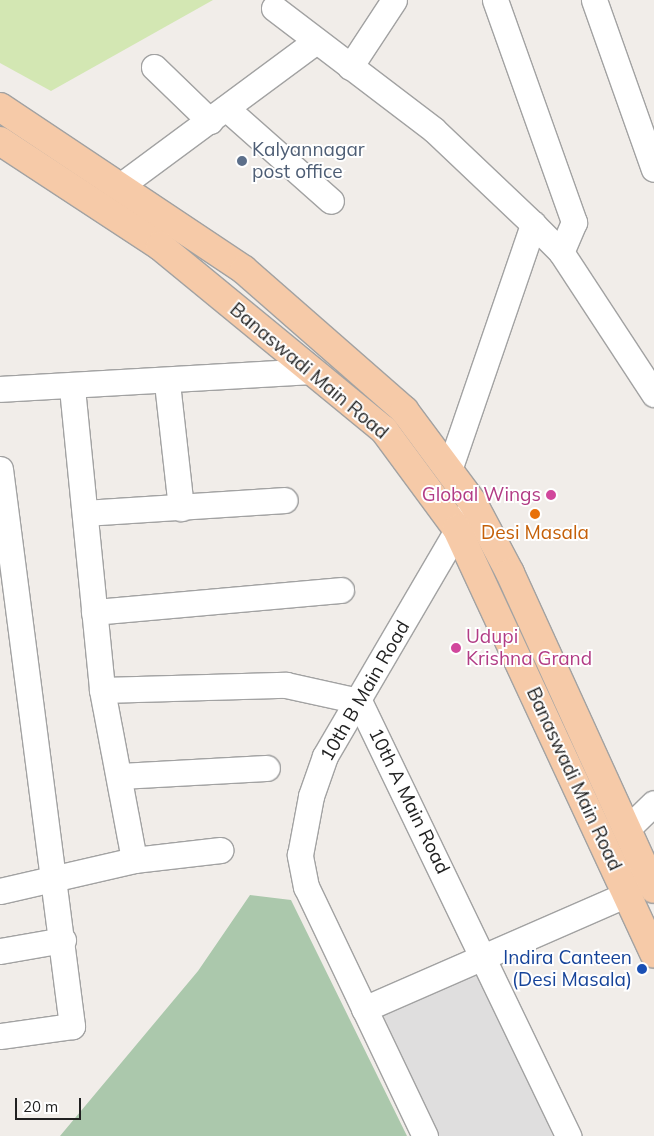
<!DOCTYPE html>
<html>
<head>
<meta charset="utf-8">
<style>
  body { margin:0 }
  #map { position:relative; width:654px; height:1136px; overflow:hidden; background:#f1ede9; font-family:Mulish,sans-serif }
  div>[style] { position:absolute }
  .residential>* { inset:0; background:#dfdede }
  .grass>* { inset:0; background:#d3e7b3 }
  .cemetery>* { inset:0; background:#abc8ac }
  .roads { filter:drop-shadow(1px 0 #a2a2a2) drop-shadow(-1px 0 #a2a2a2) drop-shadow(0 1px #a2a2a2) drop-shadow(0 -1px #a2a2a2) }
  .minor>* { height:25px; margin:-12.5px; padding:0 12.5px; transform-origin:12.5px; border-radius:12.5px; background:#fff }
  .primary>* { height:28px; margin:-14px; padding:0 14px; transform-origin:14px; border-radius:14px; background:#f6caa8 }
  .dots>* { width:14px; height:14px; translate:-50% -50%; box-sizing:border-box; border:2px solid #fff; border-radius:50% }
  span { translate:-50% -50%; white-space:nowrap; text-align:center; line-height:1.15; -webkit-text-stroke:4px #fff; paint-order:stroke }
  .service-label { font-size:19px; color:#4e5e75 }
  .left { translate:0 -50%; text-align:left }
  .street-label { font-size:19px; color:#212121 }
  .hotel-label { font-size:19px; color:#b23c85 }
  .right { translate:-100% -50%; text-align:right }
  .food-label { font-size:19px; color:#c56008 }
  .transit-label { font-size:19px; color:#164399 }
  .scale { position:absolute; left:15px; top:1098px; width:66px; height:22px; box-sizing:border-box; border:2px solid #212121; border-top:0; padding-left:6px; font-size:15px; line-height:18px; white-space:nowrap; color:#212121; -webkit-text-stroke:4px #fff; paint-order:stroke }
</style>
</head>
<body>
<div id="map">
  <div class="residential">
    <i style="clip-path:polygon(480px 973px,553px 1136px,436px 1136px,378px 1015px)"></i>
  </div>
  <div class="grass">
    <i style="clip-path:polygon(0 0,213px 0,51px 91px,0 63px)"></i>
  </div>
  <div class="cemetery">
    <i style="clip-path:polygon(250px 895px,291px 900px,407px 1136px,60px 1136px,198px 971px)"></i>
  </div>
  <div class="roads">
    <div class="minor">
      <i style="left:495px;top:0;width:236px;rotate:70.4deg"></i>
      <i style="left:574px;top:222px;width:33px;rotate:113deg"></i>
      <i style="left:594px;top:0;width:179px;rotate:70.5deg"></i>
      <i style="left:274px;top:8px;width:201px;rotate:37.3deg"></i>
      <i style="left:434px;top:130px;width:137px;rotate:43.5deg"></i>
      <i style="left:533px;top:224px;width:40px;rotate:45deg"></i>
      <i style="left:561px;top:252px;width:170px;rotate:56.8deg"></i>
      <i style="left:154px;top:67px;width:78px;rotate:44deg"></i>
      <i style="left:350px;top:67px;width:80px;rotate:-56.7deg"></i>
      <i style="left:226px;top:108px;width:140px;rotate:41.5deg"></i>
      <i style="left:120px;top:186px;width:244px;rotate:-36.5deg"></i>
      <i style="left:167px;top:383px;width:126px;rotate:83.6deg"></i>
      <i style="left:72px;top:388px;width:303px;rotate:84.3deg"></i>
      <i style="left:102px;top:690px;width:173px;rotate:79.3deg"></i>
      <i style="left:0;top:389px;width:309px;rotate:-3.3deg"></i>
      <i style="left:450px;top:467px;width:257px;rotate:-71.1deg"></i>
      <i style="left:0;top:469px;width:562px;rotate:82.63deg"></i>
      <i style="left:72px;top:1026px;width:73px;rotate:172.1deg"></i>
      <i style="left:85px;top:513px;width:200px;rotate:-3.7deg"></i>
      <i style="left:94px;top:612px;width:248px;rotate:-5.1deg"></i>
      <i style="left:102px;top:690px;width:184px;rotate:-1.6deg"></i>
      <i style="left:286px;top:685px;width:75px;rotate:12.4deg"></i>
      <i style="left:359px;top:701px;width:483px;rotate:64.3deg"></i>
      <i style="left:119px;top:776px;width:148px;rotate:-3.1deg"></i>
      <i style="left:627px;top:829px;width:37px;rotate:-44deg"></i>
      <i style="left:0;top:891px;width:138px;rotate:-13deg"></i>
      <i style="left:134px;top:860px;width:87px;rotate:-6.6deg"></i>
      <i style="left:0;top:951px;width:64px;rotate:-9.9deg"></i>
      <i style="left:364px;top:1009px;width:287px;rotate:-23.6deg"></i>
      <i style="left:425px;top:1136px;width:276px;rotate:-115.5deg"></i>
      <i style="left:306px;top:887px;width:33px;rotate:-101deg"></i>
      <i style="left:300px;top:855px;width:60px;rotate:-79.4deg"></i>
      <i style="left:311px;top:796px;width:42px;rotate:-70.7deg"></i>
      <i style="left:325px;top:756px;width:278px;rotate:-59.7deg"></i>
    </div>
    <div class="primary">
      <i style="left:0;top:107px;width:293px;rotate:33.7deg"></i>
      <i style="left:244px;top:270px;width:213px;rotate:41.2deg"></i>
      <i style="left:404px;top:410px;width:116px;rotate:53.4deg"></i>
      <i style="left:473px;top:503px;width:79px;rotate:62.1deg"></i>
      <i style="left:510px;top:573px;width:347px;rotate:65.5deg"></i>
      <i style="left:0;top:141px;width:191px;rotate:33.3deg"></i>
      <i style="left:160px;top:246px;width:290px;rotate:39.4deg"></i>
      <i style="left:384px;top:430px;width:123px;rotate:53.6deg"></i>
      <i style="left:457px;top:529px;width:468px;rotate:65.1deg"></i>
    </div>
  </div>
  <div class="dots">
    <i style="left:242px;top:161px;background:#5c6f8a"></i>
    <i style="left:551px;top:495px;background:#d1479c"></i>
    <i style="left:535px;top:514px;background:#e8710a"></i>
    <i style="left:456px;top:648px;background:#d1479c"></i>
    <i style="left:642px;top:969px;background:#1a4fb4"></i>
  </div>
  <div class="service-label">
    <span class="left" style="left:252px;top:161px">Kalyannagar<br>post office</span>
  </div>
  <div class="street-label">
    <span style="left:309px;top:371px;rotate:40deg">Banaswadi Main Road</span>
    <span style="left:365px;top:691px;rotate:-60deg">10th B Main Road</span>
    <span style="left:574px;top:779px;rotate:65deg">Banaswadi Main Road</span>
    <span style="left:409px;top:801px;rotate:64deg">10th A Main Road</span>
  </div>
  <div class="hotel-label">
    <span class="right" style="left:541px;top:495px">Global Wings</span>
    <span class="left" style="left:466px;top:648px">Udupi<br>Krishna Grand</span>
  </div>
  <div class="food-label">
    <span style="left:535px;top:533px">Desi Masala</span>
  </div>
  <div class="transit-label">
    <span class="right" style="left:632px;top:969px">Indira Canteen<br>(Desi Masala)</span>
  </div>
  <div class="scale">20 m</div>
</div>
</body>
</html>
